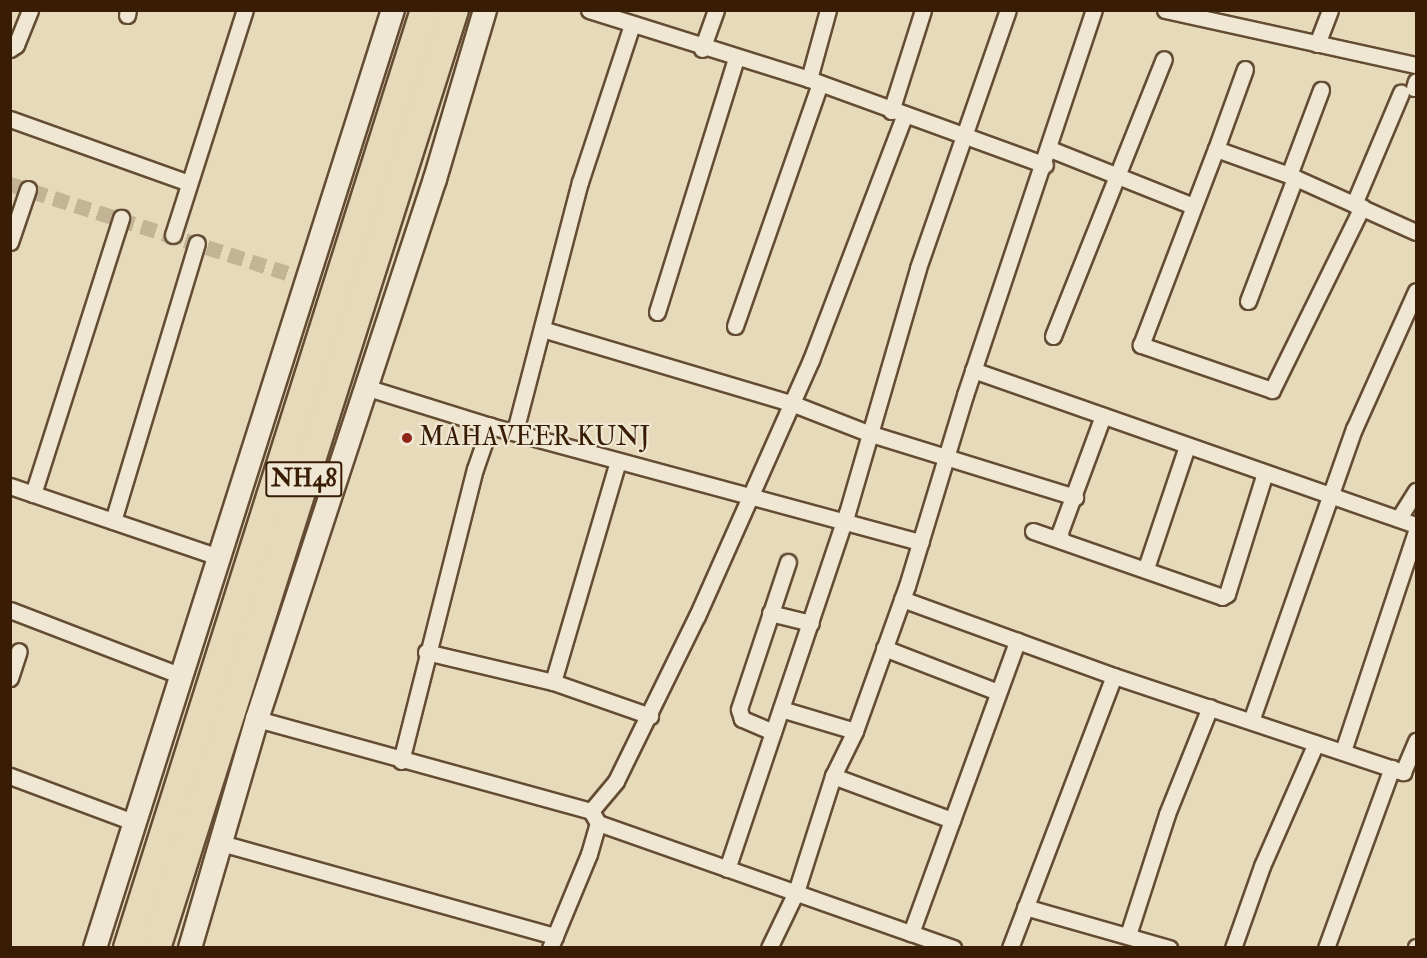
<!DOCTYPE html>
<html>
<head>
<meta charset="utf-8">
<style>
  body { margin:0 }
  #map { position:relative; width:1427px; height:958px; overflow:hidden; background:#e6dabb; font-family:"IM FELL Double Pica",serif }
  div>[style] { position:absolute }
  .street-tunnel>* { height:15px; margin-top:-7.5px; transform-origin:0; background:repeating-linear-gradient(90deg,#c3b496 0 15px,transparent 0 23px) }
  .roads { filter:drop-shadow(2px 0 #644c32) drop-shadow(-2px 0 #644c32) drop-shadow(0 2px #644c32) drop-shadow(0 -2px #644c32) }
  .street>* { height:15px; margin:-7.5px; padding:0 7.5px; transform-origin:7.5px; border-radius:7.5px; background:#efe7d3 }
  .secondary>* { height:22px; margin:-11px; padding:0 11px; transform-origin:11px; border-radius:11px; background:#efe7d3 }
  .highway>* { height:28px; margin:-14px; padding:0 14px; transform-origin:14px; border-radius:14px; background:#e6dabb }
  .dots>* { width:16px; height:16px; translate:-50% -50%; box-sizing:border-box; border:3px solid #efe7d3; border-radius:50% }
  span { translate:-50% -50%; white-space:nowrap; text-align:center; line-height:1.15; -webkit-text-stroke:4.5px #efe7d3; paint-order:stroke }
  .shield-label span { padding:2px 4px; background:#efe7d3; border:2px solid; border-radius:4px; -webkit-text-stroke-width:0 }
  .shield-label { font-size:24px; color:#391c04; font-weight:700 }
  .poi-label { font-size:26px; color:#391c04 }
  .left { translate:0 -50%; text-align:left }
  .frame { position:absolute; inset:0; border:12px solid #391c04; pointer-events:none }
</style>
</head>
<body>
<div id="map">
  <div class="street-tunnel">
    <i style="left:10px;top:184px;width:314px;rotate:17.8deg"></i>
  </div>
  <div class="roads">
    <div class="street">
      <i style="left:589px;top:10px;width:231px;rotate:17.4deg"></i>
      <i style="left:809px;top:79px;width:251px;rotate:20deg"></i>
      <i style="left:1165px;top:10px;width:257px;rotate:12.4deg"></i>
      <i style="left:127px;top:15px;width:5px;rotate:-79deg"></i>
      <i style="left:1317px;top:44px;width:36px;rotate:-69deg"></i>
      <i style="left:10px;top:49px;width:7px;rotate:-34deg"></i>
      <i style="left:16px;top:45px;width:38px;rotate:-68deg"></i>
      <i style="left:702px;top:49px;width:41px;rotate:-70.3deg"></i>
      <i style="left:809px;top:79px;width:72px;rotate:-74.6deg"></i>
      <i style="left:1414px;top:88px;width:7px;rotate:-74deg"></i>
      <i style="left:891px;top:111px;width:106px;rotate:-72.4deg"></i>
      <i style="left:10px;top:119px;width:190px;rotate:19.7deg"></i>
      <i style="left:1050px;top:149px;width:154px;rotate:21.7deg"></i>
      <i style="left:1216px;top:149px;width:85px;rotate:-70.1deg"></i>
      <i style="left:1289px;top:175px;width:91px;rotate:-69.4deg"></i>
      <i style="left:1354px;top:204px;width:121px;rotate:-67.1deg"></i>
      <i style="left:1362px;top:207px;width:204px;rotate:116.2deg"></i>
      <i style="left:1272px;top:390px;width:139px;rotate:-161deg"></i>
      <i style="left:1141px;top:345px;width:210px;rotate:-69.1deg"></i>
      <i style="left:1216px;top:149px;width:77px;rotate:19.6deg"></i>
      <i style="left:1289px;top:175px;width:139px;rotate:24.2deg"></i>
      <i style="left:173px;top:235px;width:236px;rotate:-72.3deg"></i>
      <i style="left:10px;top:242px;width:56px;rotate:-71.2deg"></i>
      <i style="left:1248px;top:301px;width:132px;rotate:-69.1deg"></i>
      <i style="left:657px;top:312px;width:265px;rotate:-72.7deg"></i>
      <i style="left:735px;top:326px;width:257px;rotate:-70.7deg"></i>
      <i style="left:542px;top:329px;width:260px;rotate:16.6deg"></i>
      <i style="left:791px;top:403px;width:83px;rotate:21.3deg"></i>
      <i style="left:868px;top:433px;width:217px;rotate:17.2deg"></i>
      <i style="left:1053px;top:336px;width:298px;rotate:-68.2deg"></i>
      <i style="left:973px;top:370px;width:469px;rotate:19.3deg"></i>
      <i style="left:365px;top:387px;width:131px;rotate:17.3deg"></i>
      <i style="left:490px;top:426px;width:446px;rotate:15.1deg"></i>
      <i style="left:515px;top:431px;width:257px;rotate:-75.4deg"></i>
      <i style="left:580px;top:182px;width:165px;rotate:-71.7deg"></i>
      <i style="left:10px;top:486px;width:221px;rotate:18.8deg"></i>
      <i style="left:33px;top:494px;width:290px;rotate:-72.3deg"></i>
      <i style="left:1399px;top:518px;width:32px;rotate:-58deg"></i>
      <i style="left:113px;top:521px;width:290px;rotate:-73.2deg"></i>
      <i style="left:1033px;top:531px;width:200px;rotate:19.2deg"></i>
      <i style="left:1222px;top:597px;width:6px;rotate:-31deg"></i>
      <i style="left:1227px;top:594px;width:127px;rotate:-72.6deg"></i>
      <i style="left:1061px;top:540px;width:8px;rotate:-97deg"></i>
      <i style="left:1060px;top:532px;width:124px;rotate:-69.7deg"></i>
      <i style="left:1146px;top:568px;width:129px;rotate:-71.4deg"></i>
      <i style="left:902px;top:599px;width:226px;rotate:20deg"></i>
      <i style="left:1114px;top:676px;width:305px;rotate:18.4deg"></i>
      <i style="left:1403px;top:772px;width:34px;rotate:-67deg"></i>
      <i style="left:10px;top:610px;width:184px;rotate:21deg"></i>
      <i style="left:770px;top:613px;width:42px;rotate:13.7deg"></i>
      <i style="left:884px;top:648px;width:122px;rotate:21.1deg"></i>
      <i style="left:426px;top:652px;width:130px;rotate:13.3deg"></i>
      <i style="left:553px;top:682px;width:103px;rotate:19.3deg"></i>
      <i style="left:10px;top:678px;width:28px;rotate:-72deg"></i>
      <i style="left:553px;top:682px;width:230px;rotate:-73.6deg"></i>
      <i style="left:781px;top:709px;width:77px;rotate:16.6deg"></i>
      <i style="left:257px;top:719px;width:346px;rotate:15.4deg"></i>
      <i style="left:1251px;top:721px;width:310px;rotate:-70.6deg"></i>
      <i style="left:1354px;top:429px;width:151px;rotate:-65.8deg"></i>
      <i style="left:773px;top:732px;width:34px;rotate:-157deg"></i>
      <i style="left:742px;top:719px;width:10px;rotate:-107deg"></i>
      <i style="left:739px;top:709px;width:155px;rotate:-71.6deg"></i>
      <i style="left:1343px;top:751px;width:232px;rotate:-71.6deg"></i>
      <i style="left:401px;top:761px;width:301px;rotate:-75.8deg"></i>
      <i style="left:475px;top:469px;width:46px;rotate:-70.8deg"></i>
      <i style="left:10px;top:776px;width:134px;rotate:20.5deg"></i>
      <i style="left:833px;top:776px;width:127px;rotate:20.3deg"></i>
      <i style="left:598px;top:823px;width:332px;rotate:19.4deg"></i>
      <i style="left:911px;top:933px;width:311px;rotate:-70deg"></i>
      <i style="left:221px;top:843px;width:347px;rotate:15.6deg"></i>
      <i style="left:727px;top:869px;width:376px;rotate:-71.4deg"></i>
      <i style="left:847px;top:513px;width:255px;rotate:-73.8deg"></i>
      <i style="left:918px;top:268px;width:273px;rotate:-70.8deg"></i>
      <i style="left:1025px;top:907px;width:150px;rotate:15.9deg"></i>
      <i style="left:911px;top:933px;width:45px;rotate:19.7deg"></i>
      <i style="left:1128px;top:935px;width:127px;rotate:-72.1deg"></i>
      <i style="left:1167px;top:814px;width:115px;rotate:-68.1deg"></i>
      <i style="left:550px;top:948px;width:102px;rotate:-67.5deg"></i>
      <i style="left:589px;top:854px;width:32px;rotate:-74deg"></i>
      <i style="left:598px;top:823px;width:14px;rotate:-120deg"></i>
      <i style="left:591px;top:811px;width:39px;rotate:-50deg"></i>
      <i style="left:616px;top:781px;width:184px;rotate:-63.9deg"></i>
      <i style="left:697px;top:616px;width:280px;rotate:-66deg"></i>
      <i style="left:811px;top:360px;width:261px;rotate:-69.1deg"></i>
      <i style="left:769px;top:948px;width:62px;rotate:-64.3deg"></i>
      <i style="left:796px;top:892px;width:122px;rotate:-72.3deg"></i>
      <i style="left:833px;top:776px;width:50px;rotate:-63.9deg"></i>
      <i style="left:855px;top:731px;width:154px;rotate:-70.3deg"></i>
      <i style="left:907px;top:586px;width:200px;rotate:-73.1deg"></i>
      <i style="left:965px;top:395px;width:406px;rotate:-71.5deg"></i>
      <i style="left:1010px;top:948px;width:291px;rotate:-69.1deg"></i>
      <i style="left:1233px;top:948px;width:87px;rotate:-70.5deg"></i>
      <i style="left:1262px;top:866px;width:134px;rotate:-66.3deg"></i>
      <i style="left:1326px;top:948px;width:192px;rotate:-69.9deg"></i>
      <i style="left:1416px;top:948px;width:1px;rotate:-90deg"></i>
    </div>
    <div class="secondary">
      <i style="left:95px;top:948px;width:984px;rotate:-72.38deg"></i>
      <i style="left:190px;top:948px;width:239px;rotate:-73.7deg"></i>
      <i style="left:257px;top:719px;width:569px;rotate:-71.76deg"></i>
      <i style="left:435px;top:179px;width:176px;rotate:-73.5deg"></i>
    </div>
    <div class="highway">
      <i style="left:128px;top:948px;width:984px;rotate:-72.43deg"></i>
      <i style="left:156px;top:948px;width:984px;rotate:-72.38deg"></i>
    </div>
  </div>
  <div class="dots">
    <i style="left:407px;top:438px;background:#8f2418"></i>
  </div>
  <div class="shield-label">
    <span style="left:304px;top:479px">NH48</span>
  </div>
  <div class="poi-label">
    <span class="left" style="left:419px;top:438px">MAHAVEER KUNJ</span>
  </div>
  <div class="frame"></div>
</div>
</body>
</html>
